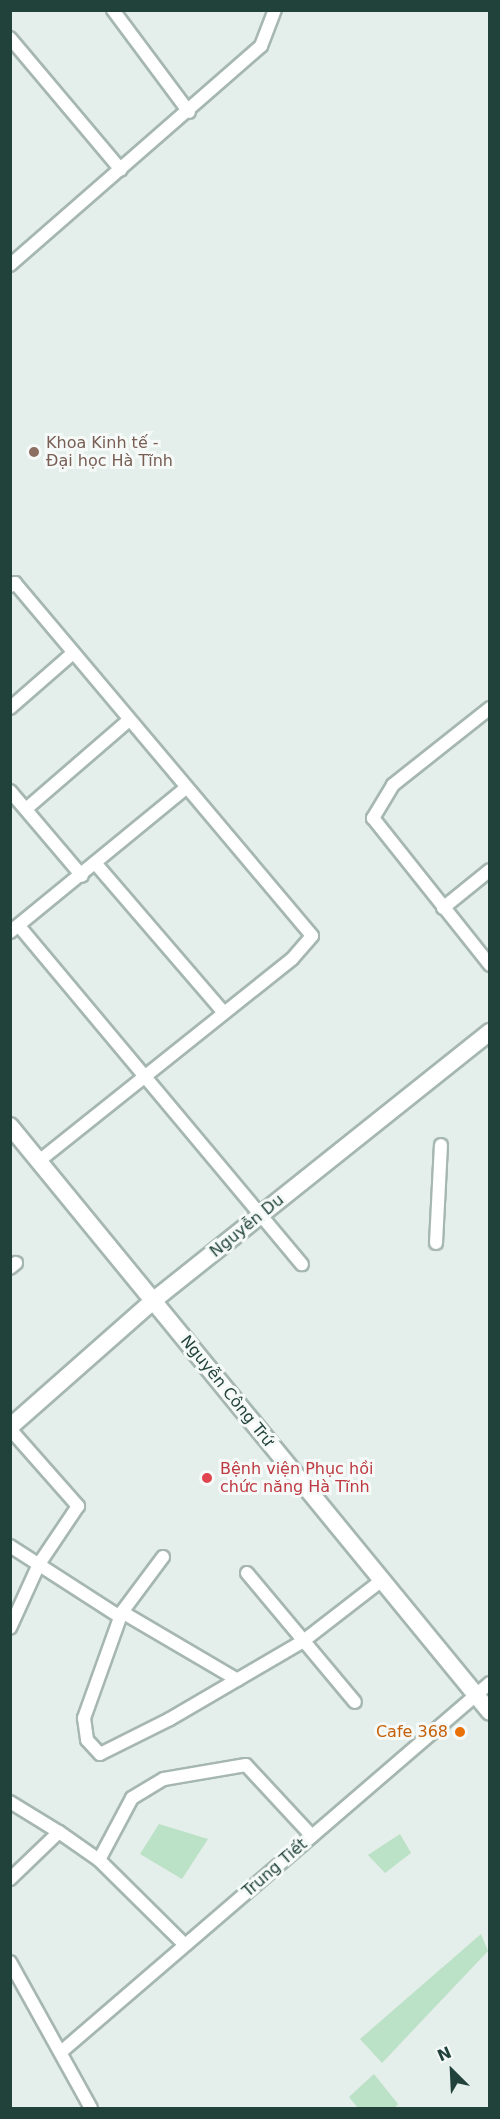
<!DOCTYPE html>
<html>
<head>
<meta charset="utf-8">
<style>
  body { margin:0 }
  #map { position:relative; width:500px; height:2119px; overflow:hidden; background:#e4eeea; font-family:"DejaVu Sans",sans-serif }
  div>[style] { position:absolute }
  .green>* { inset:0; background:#bbe1c6 }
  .roads { filter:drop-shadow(2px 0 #a6b7b2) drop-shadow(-2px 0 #a6b7b2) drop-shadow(0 2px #a6b7b2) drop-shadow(0 -2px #a6b7b2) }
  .minor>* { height:12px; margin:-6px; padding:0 6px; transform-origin:6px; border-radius:6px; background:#fff }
  .secondary>* { height:16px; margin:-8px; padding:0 8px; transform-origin:8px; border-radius:8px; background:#fff }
  .dots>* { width:16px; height:16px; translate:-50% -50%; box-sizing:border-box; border:3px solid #f5faf8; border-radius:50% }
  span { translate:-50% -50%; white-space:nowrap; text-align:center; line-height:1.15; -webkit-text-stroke:6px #f5faf8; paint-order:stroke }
  .education-label { font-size:16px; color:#785e54 }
  .left { translate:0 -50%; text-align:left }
  .street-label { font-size:16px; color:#21423a }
  .health-label { font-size:16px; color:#be3a42 }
  .food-label { font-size:16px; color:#c56008 }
  .right { translate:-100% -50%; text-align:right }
  .frame { position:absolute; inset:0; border:12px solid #21423a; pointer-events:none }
  .north { position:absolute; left:422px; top:2041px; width:60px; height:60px; -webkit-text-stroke:4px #f5faf8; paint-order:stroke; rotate:336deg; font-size:16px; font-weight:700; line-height:24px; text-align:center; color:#21423a }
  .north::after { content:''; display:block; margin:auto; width:21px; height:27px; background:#21423a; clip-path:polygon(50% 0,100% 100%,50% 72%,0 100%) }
</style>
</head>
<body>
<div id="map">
  <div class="green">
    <i style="clip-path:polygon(159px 1824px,208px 1839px,182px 1879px,140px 1854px)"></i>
    <i style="clip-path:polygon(400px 1834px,411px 1853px,385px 1873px,368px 1855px)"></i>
    <i style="clip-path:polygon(481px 1934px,488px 1951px,382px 2063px,360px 2039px)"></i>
    <i style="clip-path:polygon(374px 2074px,398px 2104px,395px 2108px,358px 2108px,349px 2097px)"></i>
  </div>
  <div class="roads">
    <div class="minor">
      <i style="left:113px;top:10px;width:127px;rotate:53.3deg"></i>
      <i style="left:10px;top:38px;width:172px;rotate:49.9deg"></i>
      <i style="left:10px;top:265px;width:333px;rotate:-41.1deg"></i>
      <i style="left:261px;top:46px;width:39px;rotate:-69deg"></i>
      <i style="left:10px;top:586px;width:6px;rotate:-31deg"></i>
      <i style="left:15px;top:583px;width:461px;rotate:49.9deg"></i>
      <i style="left:312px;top:936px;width:30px;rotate:131deg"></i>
      <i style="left:292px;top:959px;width:324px;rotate:141.4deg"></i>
      <i style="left:10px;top:708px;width:84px;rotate:-41.1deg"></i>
      <i style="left:490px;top:708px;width:124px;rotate:141.6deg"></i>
      <i style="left:393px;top:785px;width:39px;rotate:121deg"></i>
      <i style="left:373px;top:818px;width:188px;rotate:51.5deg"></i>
      <i style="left:10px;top:791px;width:111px;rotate:49.7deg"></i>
      <i style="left:26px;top:809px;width:136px;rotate:-40.8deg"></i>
      <i style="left:96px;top:864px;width:196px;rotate:49.3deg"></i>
      <i style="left:443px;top:908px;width:60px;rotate:-39deg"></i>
      <i style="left:19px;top:926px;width:441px;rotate:50.1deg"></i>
      <i style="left:10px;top:932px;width:227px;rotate:-39.3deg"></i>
      <i style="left:436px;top:1243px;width:98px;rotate:-87.1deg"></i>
      <i style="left:10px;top:1268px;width:8px;rotate:-40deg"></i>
      <i style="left:10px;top:1429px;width:103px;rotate:48.6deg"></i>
      <i style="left:78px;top:1506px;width:70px;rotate:123.9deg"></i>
      <i style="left:39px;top:1564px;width:70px;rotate:114.4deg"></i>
      <i style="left:10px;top:1546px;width:131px;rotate:32.8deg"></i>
      <i style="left:163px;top:1557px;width:69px;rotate:126.7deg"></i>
      <i style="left:122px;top:1612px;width:113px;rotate:109.7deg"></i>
      <i style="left:84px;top:1718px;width:22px;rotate:82deg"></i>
      <i style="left:87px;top:1740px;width:19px;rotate:47deg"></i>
      <i style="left:100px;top:1754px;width:78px;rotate:-26.6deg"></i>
      <i style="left:170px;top:1719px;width:153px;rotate:-30.3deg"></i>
      <i style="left:302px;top:1642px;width:100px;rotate:-37.7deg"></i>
      <i style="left:247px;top:1573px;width:168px;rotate:50.1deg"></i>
      <i style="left:122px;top:1612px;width:134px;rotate:30.4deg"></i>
      <i style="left:10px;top:1802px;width:57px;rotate:31.5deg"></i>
      <i style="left:59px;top:1832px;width:68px;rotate:136.2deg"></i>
      <i style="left:59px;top:1832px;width:49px;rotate:35deg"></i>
      <i style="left:185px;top:1945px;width:121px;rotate:-135.3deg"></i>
      <i style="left:99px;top:1860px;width:70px;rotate:-62deg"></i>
      <i style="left:132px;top:1798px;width:37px;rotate:-31deg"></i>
      <i style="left:164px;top:1779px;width:83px;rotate:-9.7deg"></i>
      <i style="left:246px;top:1765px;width:97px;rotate:47.1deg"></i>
      <i style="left:10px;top:1962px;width:167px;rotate:61deg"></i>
      <i style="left:61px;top:2052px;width:566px;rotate:-40.7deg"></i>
    </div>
    <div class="secondary">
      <i style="left:10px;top:1126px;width:757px;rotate:50.68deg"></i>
      <i style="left:10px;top:1427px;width:192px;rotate:-41.4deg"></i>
      <i style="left:154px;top:1300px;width:430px;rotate:-38.6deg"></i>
    </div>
  </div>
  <div class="dots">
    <i style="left:34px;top:452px;background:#8d6e63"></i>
    <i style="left:207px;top:1478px;background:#e0444e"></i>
    <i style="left:460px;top:1732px;background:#e8710a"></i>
  </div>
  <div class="education-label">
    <span class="left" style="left:46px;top:452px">Khoa Kinh tế -<br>Đại học Hà Tĩnh</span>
  </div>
  <div class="street-label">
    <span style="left:247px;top:1226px;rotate:-39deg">Nguyễn Du</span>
    <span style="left:227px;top:1391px;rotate:51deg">Nguyễn Công Trứ</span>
    <span style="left:275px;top:1868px;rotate:-41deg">Trung Tiết</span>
  </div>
  <div class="health-label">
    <span class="left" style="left:220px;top:1478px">Bệnh viện Phục hồi<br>chức năng Hà Tĩnh</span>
  </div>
  <div class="food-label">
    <span class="right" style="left:448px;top:1732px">Cafe 368</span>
  </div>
  <div class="frame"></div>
  <div class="north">N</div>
</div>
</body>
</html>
